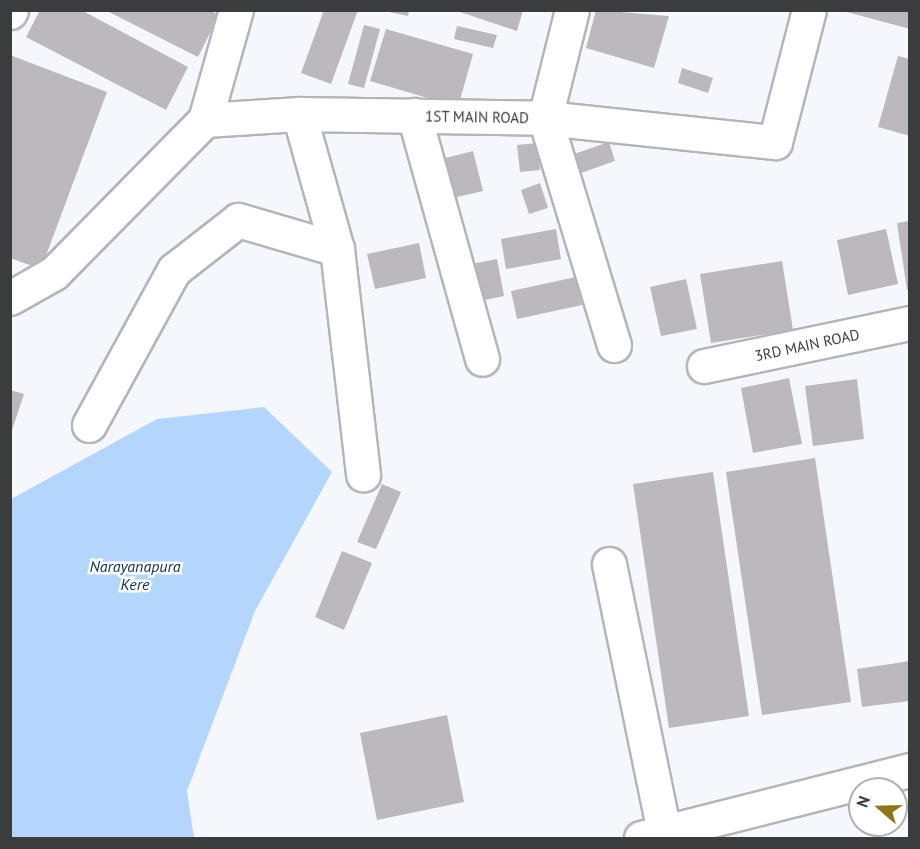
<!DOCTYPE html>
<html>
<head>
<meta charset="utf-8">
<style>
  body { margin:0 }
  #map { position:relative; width:920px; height:849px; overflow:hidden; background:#f5f7fc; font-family:"PT Sans",sans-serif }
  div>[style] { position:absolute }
  .water>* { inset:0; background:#b5d6fc }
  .building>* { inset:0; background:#bcb9be }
  .roads { filter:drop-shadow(2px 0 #b3b5ba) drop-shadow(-2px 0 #b3b5ba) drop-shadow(0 2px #b3b5ba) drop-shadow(0 -2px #b3b5ba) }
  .minor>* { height:33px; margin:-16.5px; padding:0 16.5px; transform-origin:16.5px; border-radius:16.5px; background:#fff }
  span { translate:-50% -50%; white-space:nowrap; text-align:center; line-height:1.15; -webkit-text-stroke:5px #fff; paint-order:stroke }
  .street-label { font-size:15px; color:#3b3c3e }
  .water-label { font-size:16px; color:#0b3159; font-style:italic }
  .frame { position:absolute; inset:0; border:12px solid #3b3c3e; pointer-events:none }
  .north { position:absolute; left:848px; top:777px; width:60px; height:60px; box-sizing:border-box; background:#fff; border:2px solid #b1b1b2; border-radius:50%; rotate:290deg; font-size:16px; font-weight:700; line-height:24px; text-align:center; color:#3b3c3e }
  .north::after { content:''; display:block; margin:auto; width:21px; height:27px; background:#8f761b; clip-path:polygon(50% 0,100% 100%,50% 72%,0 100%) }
</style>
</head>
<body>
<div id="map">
  <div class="water">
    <i style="clip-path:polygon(264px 407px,332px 472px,255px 611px,187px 791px,194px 838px,11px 838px,11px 499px,157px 419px)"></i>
  </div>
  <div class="building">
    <i style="clip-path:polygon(40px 10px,81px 10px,188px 67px,166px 110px,26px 37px)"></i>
    <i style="clip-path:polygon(105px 10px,209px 10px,219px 15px,198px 57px)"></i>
    <i style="clip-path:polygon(324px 10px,358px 10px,331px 84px,301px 73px)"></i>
    <i style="clip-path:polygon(380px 10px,409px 10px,408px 16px)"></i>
    <i style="clip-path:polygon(454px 10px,523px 10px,517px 31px)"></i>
    <i style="clip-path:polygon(596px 10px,669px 16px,654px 68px,586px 48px)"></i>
    <i style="clip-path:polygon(843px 10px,910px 10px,910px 29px,843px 11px)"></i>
    <i style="clip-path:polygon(364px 25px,380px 29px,364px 88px,348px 84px)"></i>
    <i style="clip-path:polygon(457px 26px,497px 35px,493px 48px,454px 39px)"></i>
    <i style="clip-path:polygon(386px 29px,473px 54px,458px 107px,370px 81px)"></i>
    <i style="clip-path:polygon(10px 55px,107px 92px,41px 269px,10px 258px)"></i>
    <i style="clip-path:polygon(898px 56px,910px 59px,910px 136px,878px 127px)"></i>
    <i style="clip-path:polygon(682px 68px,713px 78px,708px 93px,678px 83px)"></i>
    <i style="clip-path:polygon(609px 142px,615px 161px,578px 174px,571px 155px)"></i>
    <i style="clip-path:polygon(538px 143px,540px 170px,520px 172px,517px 145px)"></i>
    <i style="clip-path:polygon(473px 151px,483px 191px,444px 200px,434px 161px)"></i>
    <i style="clip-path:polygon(540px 183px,548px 208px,529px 214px,521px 190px)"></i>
    <i style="clip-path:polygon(910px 221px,910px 290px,907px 290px,897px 223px)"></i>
    <i style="clip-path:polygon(556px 229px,561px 259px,506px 269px,501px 239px)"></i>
    <i style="clip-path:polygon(886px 229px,898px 284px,848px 295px,837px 240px)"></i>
    <i style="clip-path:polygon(419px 243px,426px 278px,375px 289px,367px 254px)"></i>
    <i style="clip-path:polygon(497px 259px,504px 296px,475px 302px,467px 265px)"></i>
    <i style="clip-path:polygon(782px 261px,793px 330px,711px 343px,700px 274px)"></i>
    <i style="clip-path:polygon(576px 277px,582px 305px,517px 319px,511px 291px)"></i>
    <i style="clip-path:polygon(686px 279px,697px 329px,661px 336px,650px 287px)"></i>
    <i style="clip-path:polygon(789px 378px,802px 444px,753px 453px,741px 388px)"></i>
    <i style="clip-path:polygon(857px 379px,864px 439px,813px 446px,805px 386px)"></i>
    <i style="clip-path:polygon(10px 390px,24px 394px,11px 433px,10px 433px)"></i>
    <i style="clip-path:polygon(815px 458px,851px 702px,762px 715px,726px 472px)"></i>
    <i style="clip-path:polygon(713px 472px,749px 716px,669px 728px,633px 484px)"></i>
    <i style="clip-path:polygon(382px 484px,401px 492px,376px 549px,357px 542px)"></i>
    <i style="clip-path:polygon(342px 551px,372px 563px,344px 630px,315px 617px)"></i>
    <i style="clip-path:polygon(910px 661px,910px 701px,862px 707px,857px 669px)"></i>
    <i style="clip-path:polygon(447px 715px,464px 802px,377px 820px,360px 733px)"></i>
  </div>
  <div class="roads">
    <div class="minor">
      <i style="left:10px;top:12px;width:2px;rotate:-63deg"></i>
      <i style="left:299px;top:114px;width:140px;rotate:74.3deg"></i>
      <i style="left:337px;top:249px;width:227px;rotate:83.4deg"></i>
      <i style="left:414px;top:115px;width:253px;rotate:74.4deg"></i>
      <i style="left:205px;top:120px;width:114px;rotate:-74.3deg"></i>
      <i style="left:10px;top:298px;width:51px;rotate:-29.6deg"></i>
      <i style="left:54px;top:273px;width:215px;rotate:-45.4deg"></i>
      <i style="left:205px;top:120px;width:94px;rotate:-3.7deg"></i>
      <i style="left:299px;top:114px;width:246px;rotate:0.9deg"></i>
      <i style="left:545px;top:118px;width:111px;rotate:-76deg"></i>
      <i style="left:614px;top:345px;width:237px;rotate:-106.9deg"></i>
      <i style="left:545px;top:118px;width:231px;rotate:6deg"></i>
      <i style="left:775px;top:142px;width:136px;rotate:-75.6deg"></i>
      <i style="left:704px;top:366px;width:210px;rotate:-11.8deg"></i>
      <i style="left:89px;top:425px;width:177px;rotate:-61.3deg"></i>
      <i style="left:174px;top:270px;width:81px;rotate:-38deg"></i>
      <i style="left:238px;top:220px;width:103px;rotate:16.3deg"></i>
      <i style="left:609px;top:564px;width:275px;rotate:78.4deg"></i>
      <i style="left:641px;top:838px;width:277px;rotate:-14.2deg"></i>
    </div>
  </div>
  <div class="street-label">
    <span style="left:477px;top:117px;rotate:1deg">1ST MAIN ROAD</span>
    <span style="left:807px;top:345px;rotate:-12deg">3RD MAIN ROAD</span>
  </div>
  <div class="water-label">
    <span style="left:135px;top:575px">Narayanapura<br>Kere</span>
  </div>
  <div class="frame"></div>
  <div class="north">N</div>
</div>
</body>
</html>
